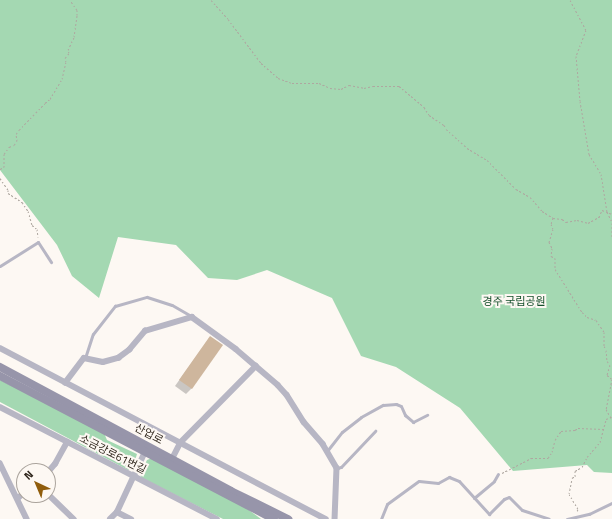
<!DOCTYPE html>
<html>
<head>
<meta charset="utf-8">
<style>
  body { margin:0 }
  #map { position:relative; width:612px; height:519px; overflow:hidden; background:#fdf8f3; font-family:"Titillium Web","Noto Sans KR",sans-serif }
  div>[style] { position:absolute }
  .green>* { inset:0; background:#a4d8b2 }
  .shadow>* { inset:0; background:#0003 }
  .building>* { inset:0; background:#ceb69d }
  .path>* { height:1px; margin-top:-0.5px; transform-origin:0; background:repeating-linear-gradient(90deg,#aea7a0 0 2px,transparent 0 4px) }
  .lane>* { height:3px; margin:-1.5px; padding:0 1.5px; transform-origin:1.5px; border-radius:1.5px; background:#b7b6c4 }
  .street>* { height:5.5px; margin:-2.75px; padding:0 2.75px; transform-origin:2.75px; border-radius:2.75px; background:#b7b6c4 }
  .secondary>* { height:8px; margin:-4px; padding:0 4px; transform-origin:4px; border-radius:4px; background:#9795aa }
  span { translate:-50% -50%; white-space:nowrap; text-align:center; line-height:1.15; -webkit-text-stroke:4px #fdf8f3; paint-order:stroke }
  .park-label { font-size:11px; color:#16502c }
  .street-label { font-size:11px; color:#30271d }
  .north { position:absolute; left:16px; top:463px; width:40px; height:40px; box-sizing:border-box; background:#fdf8f3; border:1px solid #aba49d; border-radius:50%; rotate:316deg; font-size:11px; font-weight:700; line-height:16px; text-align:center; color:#30271d }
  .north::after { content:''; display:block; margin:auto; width:14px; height:18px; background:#905d0c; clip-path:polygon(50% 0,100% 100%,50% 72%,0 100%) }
</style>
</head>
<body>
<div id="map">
  <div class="green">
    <i style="clip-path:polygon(0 0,612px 0,612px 473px,594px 472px,587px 465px,513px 471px,460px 408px,396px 367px,361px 356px,332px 298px,267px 270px,237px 280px,208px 278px,176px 245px,118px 237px,99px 298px,72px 276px,57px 245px,0 170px)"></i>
    <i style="clip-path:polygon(0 380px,104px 433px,107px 440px,137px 454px,133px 467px,128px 470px,0 402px)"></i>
    <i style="clip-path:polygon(152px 458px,242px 505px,261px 519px,223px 519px,142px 478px,140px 474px,147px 460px)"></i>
  </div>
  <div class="shadow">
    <i style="clip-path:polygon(210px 337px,192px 388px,186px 394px,175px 386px)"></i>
  </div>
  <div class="building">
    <i style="clip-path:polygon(210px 336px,223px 345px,192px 389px,179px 380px)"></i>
  </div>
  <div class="path">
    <i style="left:211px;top:0;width:25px;rotate:48deg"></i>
    <i style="left:228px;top:19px;width:55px;rotate:53.1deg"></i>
    <i style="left:261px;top:63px;width:23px;rotate:41deg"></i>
    <i style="left:278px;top:78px;width:15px;rotate:20deg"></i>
    <i style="left:292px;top:83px;width:27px"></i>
    <i style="left:319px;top:83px;width:12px;rotate:24deg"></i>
    <i style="left:330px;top:88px;width:11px;rotate:5deg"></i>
    <i style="left:341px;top:89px;width:9px;rotate:-27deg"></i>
    <i style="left:349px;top:85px;width:15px;rotate:11deg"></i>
    <i style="left:364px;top:88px;width:9px;rotate:-13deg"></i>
    <i style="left:373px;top:86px;width:26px"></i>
    <i style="left:399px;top:86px;width:33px;rotate:40deg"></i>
    <i style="left:424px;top:107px;width:9px;rotate:58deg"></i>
    <i style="left:429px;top:115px;width:18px;rotate:34deg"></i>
    <i style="left:444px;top:125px;width:4px;rotate:63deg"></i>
    <i style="left:446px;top:129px;width:28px;rotate:42deg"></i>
    <i style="left:467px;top:148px;width:23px;rotate:31deg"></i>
    <i style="left:487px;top:160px;width:41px;rotate:45deg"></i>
    <i style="left:516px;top:189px;width:16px;rotate:30deg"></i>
    <i style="left:530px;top:197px;width:18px;rotate:49deg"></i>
    <i style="left:542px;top:211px;width:13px;rotate:32deg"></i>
    <i style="left:553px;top:218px;width:9px;rotate:6deg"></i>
    <i style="left:562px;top:219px;width:5px;rotate:37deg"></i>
    <i style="left:566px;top:222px;width:11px;rotate:-10deg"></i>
    <i style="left:577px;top:220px;width:11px;rotate:15deg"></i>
    <i style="left:588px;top:223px;width:13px;rotate:-29deg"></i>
    <i style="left:599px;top:217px;width:8px;rotate:-67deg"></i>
    <i style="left:602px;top:210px;width:11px;rotate:22deg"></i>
    <i style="left:570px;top:0;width:34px;rotate:62deg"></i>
    <i style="left:586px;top:30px;width:28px;rotate:111deg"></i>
    <i style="left:576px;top:56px;width:45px;rotate:84.9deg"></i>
    <i style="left:580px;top:101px;width:54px;rotate:80.4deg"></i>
    <i style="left:589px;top:154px;width:23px;rotate:59deg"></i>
    <i style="left:601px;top:174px;width:38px;rotate:81deg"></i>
    <i style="left:607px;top:212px;width:11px;rotate:63deg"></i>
    <i style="left:0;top:169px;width:4px;rotate:-27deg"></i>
    <i style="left:4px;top:167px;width:13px;rotate:-90deg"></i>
    <i style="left:4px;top:154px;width:9px;rotate:-54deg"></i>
    <i style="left:9px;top:147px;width:5px;rotate:-22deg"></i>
    <i style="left:14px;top:145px;width:5px;rotate:-53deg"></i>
    <i style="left:17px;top:141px;width:7px;rotate:-98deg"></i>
    <i style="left:16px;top:134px;width:5px;rotate:-53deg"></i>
    <i style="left:19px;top:130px;width:37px;rotate:-46deg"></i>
    <i style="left:45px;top:103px;width:6px;rotate:-39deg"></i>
    <i style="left:50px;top:99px;width:23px;rotate:-59deg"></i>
    <i style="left:62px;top:79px;width:17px;rotate:-77deg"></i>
    <i style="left:66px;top:62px;width:4px;rotate:-104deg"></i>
    <i style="left:65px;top:58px;width:6px;rotate:-51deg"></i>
    <i style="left:69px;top:53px;width:3px;rotate:-108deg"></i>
    <i style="left:68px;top:50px;width:14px;rotate:-65deg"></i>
    <i style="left:74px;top:37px;width:22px;rotate:-82deg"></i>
    <i style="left:77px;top:15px;width:5px;rotate:-90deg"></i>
    <i style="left:77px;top:10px;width:12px;rotate:-125deg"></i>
    <i style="left:0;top:178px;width:14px;rotate:56deg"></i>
    <i style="left:8px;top:190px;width:3px;rotate:90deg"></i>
    <i style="left:8px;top:193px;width:17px;rotate:33deg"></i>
    <i style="left:22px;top:202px;width:11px;rotate:56deg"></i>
    <i style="left:28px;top:211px;width:15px;rotate:74deg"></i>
    <i style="left:32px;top:225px;width:6px;rotate:39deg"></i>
    <i style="left:37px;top:229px;width:8px;rotate:83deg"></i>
    <i style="left:553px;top:218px;width:6px;rotate:108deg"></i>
    <i style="left:551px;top:224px;width:5px;rotate:68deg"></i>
    <i style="left:553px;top:229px;width:14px;rotate:107deg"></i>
    <i style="left:549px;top:242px;width:7px;rotate:63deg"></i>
    <i style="left:552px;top:248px;width:8px;rotate:97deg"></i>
    <i style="left:551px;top:256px;width:4px;rotate:27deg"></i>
    <i style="left:555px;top:258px;width:11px;rotate:90deg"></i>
    <i style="left:555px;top:269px;width:51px;rotate:57.9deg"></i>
    <i style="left:582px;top:312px;width:7px;rotate:45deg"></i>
    <i style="left:587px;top:317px;width:9px;rotate:18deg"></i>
    <i style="left:596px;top:320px;width:14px;rotate:56deg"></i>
    <i style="left:604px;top:332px;width:14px;rotate:90deg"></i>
    <i style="left:604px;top:346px;width:4px;rotate:63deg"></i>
    <i style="left:606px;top:350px;width:11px;rotate:85deg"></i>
    <i style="left:607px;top:361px;width:5px;rotate:53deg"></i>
    <i style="left:610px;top:365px;width:10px;rotate:107deg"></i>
    <i style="left:607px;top:375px;width:6px;rotate:39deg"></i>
    <i style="left:612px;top:379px;width:31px;rotate:101deg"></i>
    <i style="left:606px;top:409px;width:10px;rotate:61deg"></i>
    <i style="left:612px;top:223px;width:14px;rotate:90deg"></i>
    <i style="left:502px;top:473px;width:33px;rotate:-27deg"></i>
    <i style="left:531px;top:458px;width:17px"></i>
    <i style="left:548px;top:458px;width:7px;rotate:-56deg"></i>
    <i style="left:552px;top:452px;width:12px;rotate:-76deg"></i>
    <i style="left:555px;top:440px;width:11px;rotate:-56deg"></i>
    <i style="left:561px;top:431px;width:14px;rotate:-4deg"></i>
    <i style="left:575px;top:430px;width:4px;rotate:-34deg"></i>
    <i style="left:578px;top:428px;width:26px;rotate:2deg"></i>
    <i style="left:577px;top:511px;width:2px;rotate:-63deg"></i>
    <i style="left:578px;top:509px;width:17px;rotate:-121deg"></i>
    <i style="left:569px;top:494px;width:16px;rotate:-79deg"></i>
    <i style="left:572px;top:478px;width:4px;rotate:-34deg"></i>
    <i style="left:575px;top:476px;width:5px;rotate:-90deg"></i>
    <i style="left:575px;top:471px;width:8px;rotate:-30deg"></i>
    <i style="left:582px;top:467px;width:11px;rotate:-63deg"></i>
    <i style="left:587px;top:457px;width:20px;rotate:-49deg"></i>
    <i style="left:600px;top:442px;width:24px;rotate:-75deg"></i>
    <i style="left:606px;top:419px;width:6px;rotate:-18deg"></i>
  </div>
  <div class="lane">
    <i style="left:0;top:266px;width:45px;rotate:-32.3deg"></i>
    <i style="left:38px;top:242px;width:24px;rotate:57deg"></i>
    <i style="left:85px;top:358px;width:25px;rotate:-72deg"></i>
    <i style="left:93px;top:334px;width:36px;rotate:-52deg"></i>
    <i style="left:115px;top:306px;width:33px;rotate:-16deg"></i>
    <i style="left:147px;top:297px;width:26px;rotate:18deg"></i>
    <i style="left:172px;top:305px;width:22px;rotate:30deg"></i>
    <i style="left:327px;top:451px;width:24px;rotate:-52deg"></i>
    <i style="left:342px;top:432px;width:24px;rotate:-38deg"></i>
    <i style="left:361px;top:417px;width:25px;rotate:-29deg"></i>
    <i style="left:383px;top:405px;width:13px;rotate:-4deg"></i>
    <i style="left:396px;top:404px;width:5px;rotate:22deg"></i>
    <i style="left:401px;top:406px;width:10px;rotate:66deg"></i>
    <i style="left:405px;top:415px;width:11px;rotate:41deg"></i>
    <i style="left:413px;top:422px;width:16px;rotate:-27deg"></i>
    <i style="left:337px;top:468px;width:4px;rotate:-14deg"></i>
    <i style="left:341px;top:467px;width:50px;rotate:-46.6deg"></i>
    <i style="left:474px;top:498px;width:26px;rotate:-40deg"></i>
    <i style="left:494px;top:481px;width:8px;rotate:-60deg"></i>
    <i style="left:381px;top:519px;width:16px;rotate:-68deg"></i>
    <i style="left:387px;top:504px;width:39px;rotate:-36deg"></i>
    <i style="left:419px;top:481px;width:19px;rotate:6deg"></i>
    <i style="left:438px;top:483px;width:13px;rotate:-29deg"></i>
    <i style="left:449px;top:477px;width:11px;rotate:22deg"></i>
    <i style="left:459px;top:481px;width:45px;rotate:47.7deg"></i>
    <i style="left:489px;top:514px;width:21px;rotate:-45deg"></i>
    <i style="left:504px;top:499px;width:5px;rotate:-22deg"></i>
    <i style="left:509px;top:497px;width:18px;rotate:45deg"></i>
    <i style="left:522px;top:510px;width:28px;rotate:18deg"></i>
    <i style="left:567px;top:519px;width:23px;rotate:-13deg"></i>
    <i style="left:589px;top:514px;width:25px;rotate:-26deg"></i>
  </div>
  <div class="street">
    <i style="left:0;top:348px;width:368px;rotate:27.7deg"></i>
    <i style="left:65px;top:383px;width:31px;rotate:-53deg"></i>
    <i style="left:84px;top:358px;width:19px;rotate:12deg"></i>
    <i style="left:103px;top:362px;width:16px;rotate:-15deg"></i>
    <i style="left:118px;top:358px;width:14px;rotate:-36deg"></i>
    <i style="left:129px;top:350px;width:25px;rotate:-50deg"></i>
    <i style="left:145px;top:331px;width:49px;rotate:-16.6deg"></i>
    <i style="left:192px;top:317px;width:54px;rotate:36deg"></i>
    <i style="left:236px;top:349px;width:55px;rotate:40.6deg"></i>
    <i style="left:278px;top:385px;width:13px;rotate:48deg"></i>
    <i style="left:287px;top:395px;width:32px;rotate:58deg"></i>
    <i style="left:304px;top:422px;width:29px;rotate:49deg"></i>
    <i style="left:323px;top:444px;width:28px;rotate:60deg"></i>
    <i style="left:337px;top:468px;width:51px;rotate:92.2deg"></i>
    <i style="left:0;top:407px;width:244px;rotate:27.3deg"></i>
    <i style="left:172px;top:459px;width:18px;rotate:-63deg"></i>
    <i style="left:180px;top:443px;width:108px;rotate:-45.4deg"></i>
    <i style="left:0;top:463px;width:62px;rotate:64.3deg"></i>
    <i style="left:48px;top:472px;width:11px;rotate:-49deg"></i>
    <i style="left:55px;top:464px;width:25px;rotate:-61deg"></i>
    <i style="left:48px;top:494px;width:36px;rotate:44deg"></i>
    <i style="left:18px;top:498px;width:8px;rotate:-40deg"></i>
    <i style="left:117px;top:512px;width:16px;rotate:27deg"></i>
    <i style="left:110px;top:519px;width:10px;rotate:-45deg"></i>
    <i style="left:117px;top:512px;width:66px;rotate:-65deg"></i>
  </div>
  <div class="secondary">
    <i style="left:0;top:367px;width:262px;rotate:28.2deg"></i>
    <i style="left:231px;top:491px;width:64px;rotate:26.2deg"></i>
    <i style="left:0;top:376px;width:309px;rotate:27.6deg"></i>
  </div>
  <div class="park-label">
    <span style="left:514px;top:301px">경주 국립공원</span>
  </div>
  <div class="street-label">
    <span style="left:149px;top:434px;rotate:28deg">산업로</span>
    <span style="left:113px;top:454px;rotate:27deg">소금강로61번길</span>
  </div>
  <div class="north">N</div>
</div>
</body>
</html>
